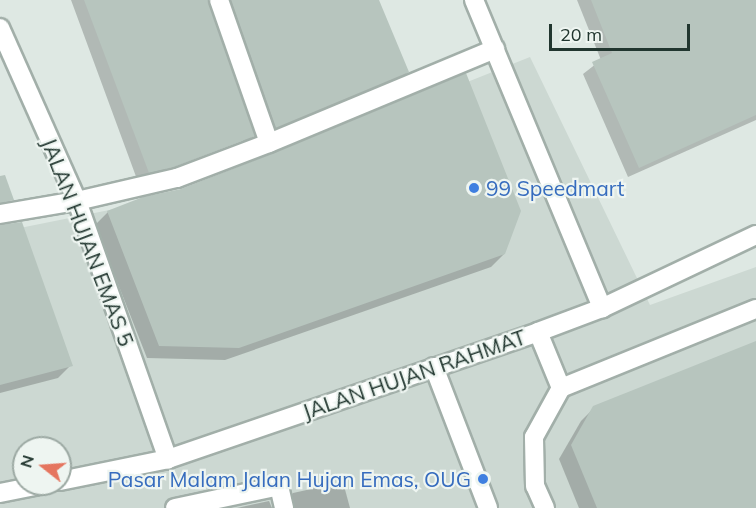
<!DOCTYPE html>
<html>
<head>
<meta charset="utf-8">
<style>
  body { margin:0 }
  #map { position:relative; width:756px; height:508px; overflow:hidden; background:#dee8e3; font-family:Mulish,sans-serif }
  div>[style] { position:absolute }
  .built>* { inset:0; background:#ccd8d2 }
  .shadow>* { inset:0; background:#0003 }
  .building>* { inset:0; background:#b7c5be }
  .roads { filter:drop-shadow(2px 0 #a2afa9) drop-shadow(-2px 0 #a2afa9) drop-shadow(0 2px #a2afa9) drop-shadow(0 -2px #a2afa9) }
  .minor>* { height:18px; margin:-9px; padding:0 9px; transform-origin:9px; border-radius:9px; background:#fff }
  .dots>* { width:16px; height:16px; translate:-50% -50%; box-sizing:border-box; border:3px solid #eef5f1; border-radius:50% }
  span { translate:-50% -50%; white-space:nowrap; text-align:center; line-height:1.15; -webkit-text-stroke:4.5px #eef5f1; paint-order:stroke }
  .shop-label { font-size:21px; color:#366cbe }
  .left { translate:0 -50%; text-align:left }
  .right { translate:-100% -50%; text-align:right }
  .street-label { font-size:21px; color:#21362f }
  .north { position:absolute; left:12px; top:436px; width:60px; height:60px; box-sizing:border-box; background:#eef5f1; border:2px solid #9ca9a3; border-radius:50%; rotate:287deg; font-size:16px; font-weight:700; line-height:24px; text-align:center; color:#21362f }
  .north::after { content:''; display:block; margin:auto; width:21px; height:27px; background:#e5755f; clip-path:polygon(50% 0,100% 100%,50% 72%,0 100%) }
  .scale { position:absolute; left:549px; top:24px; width:141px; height:27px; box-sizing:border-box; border:3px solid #21362f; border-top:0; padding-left:8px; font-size:18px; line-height:21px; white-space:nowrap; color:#21362f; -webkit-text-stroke:4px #eef5f1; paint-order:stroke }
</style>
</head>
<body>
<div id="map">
  <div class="built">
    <i style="clip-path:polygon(evenodd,530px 57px,650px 305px,756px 267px,756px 508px,0 508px,0 232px,184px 195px,530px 57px,24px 448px,60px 448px,60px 484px,24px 484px,24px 448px)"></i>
  </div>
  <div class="shadow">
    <i style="clip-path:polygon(evenodd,71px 0,207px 0,253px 136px,243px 146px,138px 182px,71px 0,243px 139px,243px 142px,167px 171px,166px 168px,243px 139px)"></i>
    <i style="clip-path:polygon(212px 0,378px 0,408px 72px,397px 82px,265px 137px)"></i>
    <i style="clip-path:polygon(577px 0,686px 0,756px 5px,756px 120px,628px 177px,583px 74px,601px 60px)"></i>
    <i style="clip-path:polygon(274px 155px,504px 254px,491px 267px,225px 360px,147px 358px,95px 225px,108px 212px,181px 190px)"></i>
    <i style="clip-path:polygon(0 228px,71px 365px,58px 378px,0 393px)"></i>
    <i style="clip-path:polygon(756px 342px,756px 508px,579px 508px,559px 459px,581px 421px,594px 408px)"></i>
    <i style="clip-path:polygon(343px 482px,350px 508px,279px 508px,293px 493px)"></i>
    <i style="clip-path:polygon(269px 501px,272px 508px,237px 508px)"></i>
  </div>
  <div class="building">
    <i style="clip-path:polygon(84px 0,208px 0,255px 136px,174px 167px,149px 173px)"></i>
    <i style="clip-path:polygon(231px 0,379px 0,409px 72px,276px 128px)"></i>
    <i style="clip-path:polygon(591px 0,756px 0,756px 115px,639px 168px,592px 62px,612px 53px)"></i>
    <i style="clip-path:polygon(466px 73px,521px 211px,505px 254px,239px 348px,159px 346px,107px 211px,143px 197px,181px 189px,273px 153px)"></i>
    <i style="clip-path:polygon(5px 175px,14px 200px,0 203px,0 176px)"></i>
    <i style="clip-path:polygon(22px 222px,73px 366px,0 385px,0 225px)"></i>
    <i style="clip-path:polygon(756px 341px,756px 508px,597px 508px,571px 445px,593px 406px)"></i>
  </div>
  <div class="roads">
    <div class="minor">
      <i style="left:219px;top:0;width:151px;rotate:70.7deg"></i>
      <i style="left:474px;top:0;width:334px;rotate:67.4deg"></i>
      <i style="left:0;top:28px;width:189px;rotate:66deg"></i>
      <i style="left:77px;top:201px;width:274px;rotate:70.6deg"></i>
      <i style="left:0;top:214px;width:78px;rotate:-9.6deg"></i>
      <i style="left:77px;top:201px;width:103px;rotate:-13deg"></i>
      <i style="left:177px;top:178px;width:98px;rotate:-20.8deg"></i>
      <i style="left:269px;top:143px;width:245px;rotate:-22.6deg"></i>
      <i style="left:538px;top:332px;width:61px;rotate:67.7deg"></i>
      <i style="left:434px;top:367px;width:151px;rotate:69deg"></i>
      <i style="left:60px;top:481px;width:110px;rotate:-11.5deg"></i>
      <i style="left:168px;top:459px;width:391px;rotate:-18.9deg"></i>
      <i style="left:538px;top:332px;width:68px;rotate:-20.6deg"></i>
      <i style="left:602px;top:308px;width:170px;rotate:-25.4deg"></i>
      <i style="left:0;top:493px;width:46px;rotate:-11.3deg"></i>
      <i style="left:175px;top:508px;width:106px;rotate:-11.9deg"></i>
      <i style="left:279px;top:486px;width:23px;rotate:77deg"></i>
      <i style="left:545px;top:508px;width:24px;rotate:-114deg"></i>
      <i style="left:535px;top:486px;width:49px;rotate:-91.2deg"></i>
      <i style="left:534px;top:437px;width:56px;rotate:-61.1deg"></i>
      <i style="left:561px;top:388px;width:210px;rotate:-22.1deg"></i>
    </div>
  </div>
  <div class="dots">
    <i style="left:474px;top:188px;background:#3f7fe0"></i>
    <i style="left:483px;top:479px;background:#3f7fe0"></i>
  </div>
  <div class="shop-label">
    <span class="left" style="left:486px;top:188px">99 Speedmart</span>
    <span class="right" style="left:471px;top:479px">Pasar Malam Jalan Hujan Emas, OUG</span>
  </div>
  <div class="street-label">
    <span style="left:88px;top:242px;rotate:69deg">JALAN HUJAN EMAS 5</span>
    <span style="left:414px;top:374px;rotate:-19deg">JALAN HUJAN RAHMAT</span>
  </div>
  <div class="north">N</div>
  <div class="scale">20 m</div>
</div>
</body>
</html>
